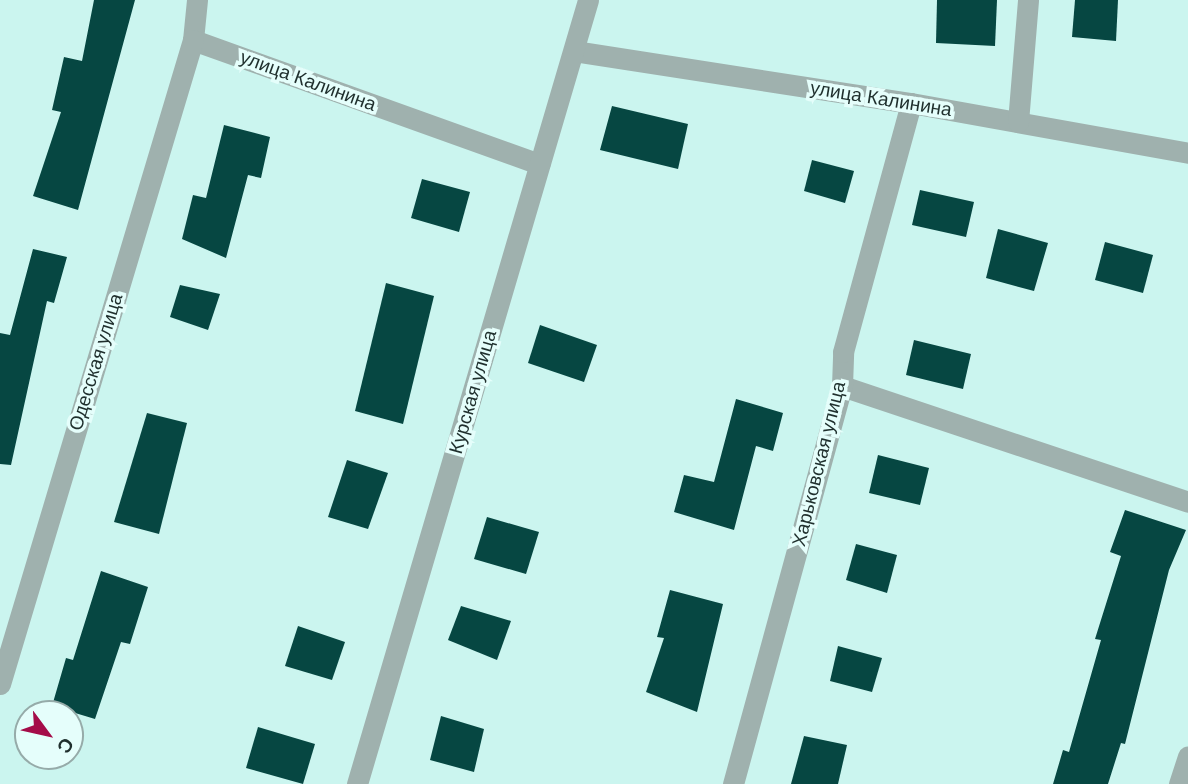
<!DOCTYPE html>
<html>
<head>
<meta charset="utf-8">
<style>
  body { margin:0 }
  #map { position:relative; width:1188px; height:784px; overflow:hidden; background:#cbf5ef; font-family:Arial,sans-serif }
  div>[style] { position:absolute }
  .building>* { inset:0; background:#064742 }
  .minor>* { height:21px; margin:-10.5px; padding:0 10.5px; transform-origin:10.5px; border-radius:10.5px; background:#9fb1ae }
  span { translate:-50% -50%; white-space:nowrap; text-align:center; line-height:1.15; -webkit-text-stroke:7px #e5fefb; paint-order:stroke }
  .street-label { font-size:19px; color:#1f2f2d }
  .north { position:absolute; left:14px; top:700px; width:70px; height:70px; box-sizing:border-box; background:#e5fefb; border:2px solid #96aba9; border-radius:50%; rotate:123deg; font-size:19px; font-weight:700; line-height:28px; text-align:center; color:#1f2f2d }
  .north::after { content:''; display:block; margin:auto; width:24px; height:32px; background:#a40d49; clip-path:polygon(50% 0,100% 100%,50% 72%,0 100%) }
</style>
</head>
<body>
<div id="map">
  <div class="building">
    <i style="clip-path:polygon(94px 0,135px 0,78px 210px,33px 196px,61px 112px,52px 110px,64px 57px,82px 61px)"></i>
    <i style="clip-path:polygon(937px 0,997px 0,995px 46px,936px 43px)"></i>
    <i style="clip-path:polygon(1075px 0,1118px 0,1116px 41px,1072px 37px)"></i>
    <i style="clip-path:polygon(612px 106px,688px 124px,678px 169px,600px 150px)"></i>
    <i style="clip-path:polygon(224px 125px,270px 137px,261px 178px,248px 175px,226px 258px,182px 239px,193px 195px,206px 198px)"></i>
    <i style="clip-path:polygon(812px 160px,854px 171px,845px 203px,804px 191px)"></i>
    <i style="clip-path:polygon(422px 179px,470px 192px,459px 232px,411px 218px)"></i>
    <i style="clip-path:polygon(920px 190px,974px 202px,966px 237px,912px 225px)"></i>
    <i style="clip-path:polygon(998px 229px,1048px 243px,1034px 291px,986px 278px)"></i>
    <i style="clip-path:polygon(1105px 242px,1153px 255px,1143px 293px,1095px 280px)"></i>
    <i style="clip-path:polygon(33px 249px,67px 257px,54px 303px,47px 301px,11px 465px,0 464px,0 333px,10px 335px)"></i>
    <i style="clip-path:polygon(386px 283px,434px 296px,403px 424px,355px 411px)"></i>
    <i style="clip-path:polygon(180px 285px,220px 294px,208px 330px,170px 317px)"></i>
    <i style="clip-path:polygon(540px 325px,597px 345px,584px 382px,528px 363px)"></i>
    <i style="clip-path:polygon(914px 340px,971px 354px,963px 389px,906px 375px)"></i>
    <i style="clip-path:polygon(736px 399px,783px 413px,773px 451px,756px 446px,734px 530px,674px 512px,684px 475px,714px 482px)"></i>
    <i style="clip-path:polygon(147px 413px,187px 423px,159px 534px,114px 522px)"></i>
    <i style="clip-path:polygon(878px 455px,929px 468px,920px 505px,869px 493px)"></i>
    <i style="clip-path:polygon(347px 460px,388px 473px,368px 529px,328px 517px)"></i>
    <i style="clip-path:polygon(1125px 510px,1186px 530px,1169px 570px,1125px 744px,1121px 743px,1108px 784px,1053px 784px,1063px 750px,1069px 752px,1101px 640px,1095px 639px,1121px 556px,1110px 552px)"></i>
    <i style="clip-path:polygon(487px 517px,539px 532px,526px 574px,474px 559px)"></i>
    <i style="clip-path:polygon(856px 544px,897px 555px,887px 593px,846px 580px)"></i>
    <i style="clip-path:polygon(101px 571px,148px 587px,130px 644px,121px 642px,95px 719px,52px 706px,66px 658px,73px 660px)"></i>
    <i style="clip-path:polygon(670px 590px,723px 604px,697px 712px,646px 692px,664px 638px,657px 637px)"></i>
    <i style="clip-path:polygon(461px 606px,511px 621px,497px 660px,448px 640px)"></i>
    <i style="clip-path:polygon(298px 626px,345px 642px,332px 680px,285px 666px)"></i>
    <i style="clip-path:polygon(838px 646px,882px 658px,872px 692px,830px 681px)"></i>
    <i style="clip-path:polygon(441px 716px,484px 729px,474px 772px,430px 760px)"></i>
    <i style="clip-path:polygon(258px 727px,315px 744px,303px 784px,246px 768px)"></i>
    <i style="clip-path:polygon(804px 736px,847px 745px,838px 784px,791px 784px)"></i>
  </div>
  <div class="minor">
    <i style="left:197px;top:0;width:40px;rotate:95.7deg"></i>
    <i style="left:193px;top:40px;width:368px;rotate:19.7deg"></i>
    <i style="left:574px;top:51px;width:341px;rotate:8.8deg"></i>
    <i style="left:911px;top:103px;width:281px;rotate:10.2deg"></i>
    <i style="left:1018px;top:122px;width:122px;rotate:-85.3deg"></i>
    <i style="left:842px;top:386px;width:365px;rotate:18.5deg"></i>
    <i style="left:0;top:684px;width:672px;rotate:-73.32deg"></i>
    <i style="left:357px;top:784px;width:817px;rotate:-73.58deg"></i>
    <i style="left:733px;top:784px;width:413px;rotate:-74.7deg"></i>
    <i style="left:842px;top:386px;width:34px;rotate:-88deg"></i>
    <i style="left:843px;top:352px;width:258px;rotate:-74.7deg"></i>
    <i style="left:1179px;top:784px;width:29px;rotate:-72deg"></i>
  </div>
  <div class="street-label">
    <span style="left:308px;top:81px;rotate:20deg">улица Калинина</span>
    <span style="left:881px;top:99px;rotate:9deg">улица Калинина</span>
    <span style="left:96px;top:362px;rotate:-73deg">Одесская улица</span>
    <span style="left:473px;top:392px;rotate:-74deg">Курская улица</span>
    <span style="left:819px;top:464px;rotate:-76deg">Харьковская улица</span>
  </div>
  <div class="north">С</div>
</div>
</body>
</html>
